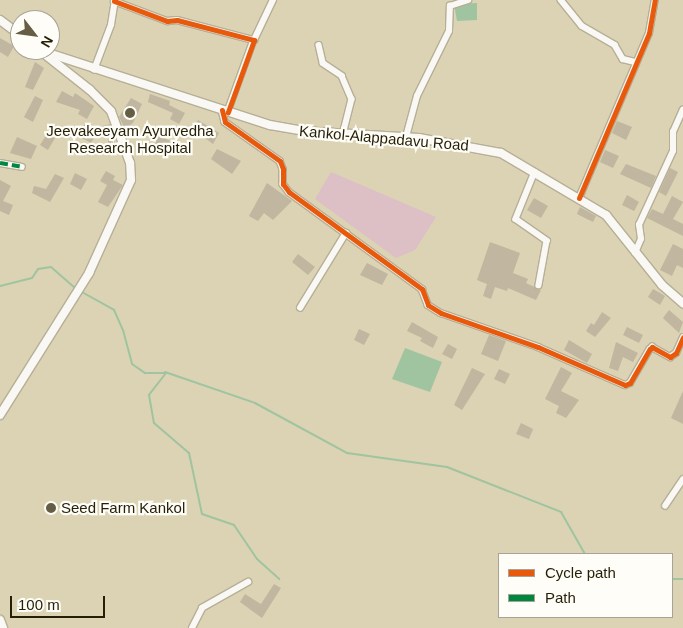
<!DOCTYPE html>
<html>
<head>
<meta charset="utf-8">
<style>
  body { margin:0 }
  #map { position:relative; width:683px; height:628px; overflow:hidden; background:#dbd3b4; font-family:Arial,sans-serif }
  div>[style] { position:absolute }
  .green>* { inset:0; background:#ddbfc6 }
  .water>* { inset:0; background:#a0c4a0 }
  .stream>* { height:2px; margin:-1px; padding:0 1px; transform-origin:1px; border-radius:1px; background:#a0c4a0 }
  .building>* { inset:0; background:#c1b69f }
  .roads { filter:drop-shadow(1px 0 #b6af96) drop-shadow(-1px 0 #b6af96) drop-shadow(0 1px #b6af96) drop-shadow(0 -1px #b6af96) }
  .minor>* { height:5.5px; margin:-2.75px; padding:0 2.75px; transform-origin:2.75px; border-radius:2.75px; background:#faf8f4 }
  .secondary>* { height:8px; margin:-4px; padding:0 4px; transform-origin:4px; border-radius:4px; background:#faf8f4 }
  .quiet>* { height:4px; margin-top:-2px; transform-origin:0; background:repeating-linear-gradient(90deg,#00873e 0 8px,transparent 0 12px) }
  .cycleway>* { height:5px; margin:-2.5px; padding:0 2.5px; transform-origin:2.5px; border-radius:2.5px; background:#e8590c }
  .dots>* { width:14px; height:14px; translate:-50% -50%; box-sizing:border-box; border:2px solid #fefdf7; border-radius:50% }
  span { translate:-50% -50%; white-space:nowrap; text-align:center; line-height:1.15; -webkit-text-stroke:4.5px #fefdf7; paint-order:stroke }
  .poi-label { font-size:15px; color:#251f08 }
  .left { translate:0 -50%; text-align:left }
  .street-label { font-size:15px; color:#251f08 }
  .legend { position:absolute; left:498px; top:553px; width:175px; height:65px; box-sizing:border-box; background:#fefdf7; border:1px solid #a7a497; margin:0; padding:6px 9px; list-style:none; font-size:15px; color:#251f08 }
  .legend li { display:flex; align-items:center; gap:10px; height:25px }
  .legend b { width:25px; border:1px solid #a7a497 }
  .north { position:absolute; left:10px; top:10px; width:50px; height:50px; box-sizing:border-box; background:#fefdf7; border:1px solid #a7a497; border-radius:50%; rotate:120deg; font-size:14px; font-weight:700; line-height:20px; text-align:center; color:#251f08 }
  .north::after { content:''; display:block; margin:auto; width:18px; height:22px; background:#655e44; clip-path:polygon(50% 0,100% 100%,50% 72%,0 100%) }
  .scale { position:absolute; left:10px; top:596px; width:95px; height:22px; box-sizing:border-box; border:2px solid #251f08; border-top:0; padding-left:6px; font-size:15px; line-height:18px; white-space:nowrap; color:#251f08; -webkit-text-stroke:4px #fefdf7; paint-order:stroke }
</style>
</head>
<body>
<div id="map">
  <div class="green">
    <i style="clip-path:polygon(331px 172px,436px 217px,415px 250px,396px 258px,315px 199px)"></i>
  </div>
  <div class="water">
    <i style="clip-path:polygon(477px 3px,477px 20px,457px 21px,454px 4px)"></i>
    <i style="clip-path:polygon(405px 348px,442px 362px,430px 392px,392px 379px)"></i>
  </div>
  <div class="stream">
    <i style="left:0;top:286px;width:33px;rotate:-14deg"></i>
    <i style="left:32px;top:278px;width:11px;rotate:-56deg"></i>
    <i style="left:38px;top:269px;width:13px;rotate:-9deg"></i>
    <i style="left:51px;top:267px;width:33px;rotate:41deg"></i>
    <i style="left:80px;top:291px;width:39px;rotate:29deg"></i>
    <i style="left:114px;top:310px;width:22px;rotate:66deg"></i>
    <i style="left:123px;top:330px;width:35px;rotate:75deg"></i>
    <i style="left:132px;top:364px;width:16px;rotate:35deg"></i>
    <i style="left:145px;top:373px;width:21px"></i>
    <i style="left:165px;top:372px;width:95px;rotate:19deg"></i>
    <i style="left:255px;top:403px;width:105px;rotate:28.5deg"></i>
    <i style="left:347px;top:453px;width:101px;rotate:8deg"></i>
    <i style="left:447px;top:467px;width:123px;rotate:21.5deg"></i>
    <i style="left:561px;top:512px;width:48px;rotate:60.3deg"></i>
    <i style="left:166px;top:373px;width:28px;rotate:128deg"></i>
    <i style="left:149px;top:395px;width:28px;rotate:80deg"></i>
    <i style="left:154px;top:423px;width:46px;rotate:40.6deg"></i>
    <i style="left:189px;top:453px;width:62px;rotate:78deg"></i>
    <i style="left:202px;top:514px;width:34px;rotate:19deg"></i>
    <i style="left:234px;top:525px;width:41px;rotate:55.9deg"></i>
    <i style="left:257px;top:559px;width:30px;rotate:42deg"></i>
    <i style="left:672px;top:579px;width:11px"></i>
  </div>
  <div class="building">
    <i style="clip-path:polygon(0 38px,14px 46px,8px 57px,0 52px)"></i>
    <i style="clip-path:polygon(35px 62px,44px 68px,33px 90px,25px 87px)"></i>
    <i style="clip-path:polygon(62px 91px,73px 97px,75px 93px,94px 106px,87px 119px,78px 114px,80px 110px,56px 102px)"></i>
    <i style="clip-path:polygon(150px 94px,170px 101px,169px 105px,185px 113px,179px 124px,170px 119px,173px 113px,148px 102px)"></i>
    <i style="clip-path:polygon(35px 96px,43px 100px,33px 122px,24px 117px)"></i>
    <i style="clip-path:polygon(131px 98px,142px 104px,133px 123px,125px 129px,119px 117px)"></i>
    <i style="clip-path:polygon(198px 120px,219px 133px,213px 144px,193px 129px)"></i>
    <i style="clip-path:polygon(617px 121px,632px 127px,626px 140px,612px 133px)"></i>
    <i style="clip-path:polygon(85px 124px,98px 132px,91px 143px,78px 136px)"></i>
    <i style="clip-path:polygon(110px 124px,115px 139px,115px 145px,108px 145px,108px 134px,105px 135px,103px 126px)"></i>
    <i style="clip-path:polygon(47px 134px,55px 138px,48px 150px,40px 145px)"></i>
    <i style="clip-path:polygon(159px 135px,170px 141px,164px 150px,154px 144px)"></i>
    <i style="clip-path:polygon(17px 137px,37px 146px,31px 159px,10px 153px)"></i>
    <i style="clip-path:polygon(217px 149px,241px 161px,232px 174px,211px 159px)"></i>
    <i style="clip-path:polygon(605px 150px,619px 156px,613px 168px,600px 162px)"></i>
    <i style="clip-path:polygon(626px 164px,656px 176px,651px 188px,620px 174px)"></i>
    <i style="clip-path:polygon(670px 168px,678px 172px,666px 196px,659px 192px)"></i>
    <i style="clip-path:polygon(106px 171px,115px 176px,113px 180px,123px 185px,108px 207px,98px 202px,107px 185px,100px 181px)"></i>
    <i style="clip-path:polygon(75px 173px,87px 179px,81px 190px,70px 184px)"></i>
    <i style="clip-path:polygon(55px 174px,64px 178px,50px 202px,32px 193px,34px 186px,46px 189px)"></i>
    <i style="clip-path:polygon(0 180px,11px 186px,3px 201px,13px 205px,9px 215px,0 211px)"></i>
    <i style="clip-path:polygon(267px 183px,292px 201px,273px 220px,264px 213px,258px 221px,249px 216px)"></i>
    <i style="clip-path:polygon(627px 195px,639px 202px,634px 211px,622px 205px)"></i>
    <i style="clip-path:polygon(672px 196px,683px 202px,673px 219px,683px 224px,683px 236px,647px 218px,652px 209px,663px 214px)"></i>
    <i style="clip-path:polygon(534px 198px,548px 206px,541px 218px,527px 210px)"></i>
    <i style="clip-path:polygon(580px 207px,596px 216px,593px 222px,577px 214px)"></i>
    <i style="clip-path:polygon(490px 242px,520px 253px,513px 273px,528px 279px,526px 283px,541px 290px,536px 300px,508px 288px,507px 291px,495px 287px,491px 299px,483px 296px,487px 284px,477px 280px)"></i>
    <i style="clip-path:polygon(673px 244px,683px 249px,683px 268px,677px 265px,672px 276px,660px 270px)"></i>
    <i style="clip-path:polygon(298px 254px,315px 267px,308px 275px,292px 262px)"></i>
    <i style="clip-path:polygon(367px 263px,388px 274px,382px 285px,360px 275px)"></i>
    <i style="clip-path:polygon(653px 289px,665px 296px,660px 305px,648px 297px)"></i>
    <i style="clip-path:polygon(669px 310px,683px 322px,679px 333px,663px 318px)"></i>
    <i style="clip-path:polygon(602px 312px,611px 318px,595px 337px,586px 331px,591px 323px,594px 325px)"></i>
    <i style="clip-path:polygon(412px 322px,438px 337px,433px 348px,420px 341px,422px 338px,407px 331px)"></i>
    <i style="clip-path:polygon(627px 327px,643px 335px,639px 343px,623px 335px)"></i>
    <i style="clip-path:polygon(359px 329px,370px 334px,364px 345px,354px 340px)"></i>
    <i style="clip-path:polygon(489px 335px,506px 341px,498px 361px,481px 354px)"></i>
    <i style="clip-path:polygon(569px 340px,592px 354px,587px 363px,564px 350px)"></i>
    <i style="clip-path:polygon(616px 342px,638px 353px,633px 362px,623px 357px,618px 371px,609px 368px)"></i>
    <i style="clip-path:polygon(448px 344px,457px 349px,452px 359px,442px 354px)"></i>
    <i style="clip-path:polygon(561px 367px,572px 373px,561px 391px,579px 400px,566px 418px,556px 413px,559px 406px,545px 399px)"></i>
    <i style="clip-path:polygon(472px 368px,485px 374px,462px 410px,454px 405px)"></i>
    <i style="clip-path:polygon(499px 369px,510px 374px,505px 384px,494px 379px)"></i>
    <i style="clip-path:polygon(683px 391px,683px 424px,671px 418px)"></i>
    <i style="clip-path:polygon(521px 423px,533px 429px,529px 439px,516px 434px)"></i>
    <i style="clip-path:polygon(274px 584px,281px 588px,262px 618px,240px 602px,245px 594px,261px 604px)"></i>
  </div>
  <div class="roads">
    <div class="minor">
      <i style="left:561px;top:0;width:33px;rotate:51deg"></i>
      <i style="left:582px;top:26px;width:38px;rotate:30deg"></i>
      <i style="left:615px;top:45px;width:16px;rotate:60deg"></i>
      <i style="left:623px;top:59px;width:12px;rotate:14deg"></i>
      <i style="left:114px;top:1px;width:57px;rotate:20.7deg"></i>
      <i style="left:167px;top:21px;width:10px;rotate:-6deg"></i>
      <i style="left:177px;top:20px;width:80px;rotate:14.6deg"></i>
      <i style="left:254px;top:40px;width:77px;rotate:109.9deg"></i>
      <i style="left:254px;top:40px;width:44px;rotate:-64.6deg"></i>
      <i style="left:319px;top:45px;width:18px;rotate:77deg"></i>
      <i style="left:323px;top:63px;width:23px;rotate:34deg"></i>
      <i style="left:342px;top:76px;width:25px;rotate:67deg"></i>
      <i style="left:352px;top:99px;width:36px;rotate:104deg"></i>
      <i style="left:94px;top:70px;width:48px;rotate:-69.3deg"></i>
      <i style="left:111px;top:25px;width:25px;rotate:-81deg"></i>
      <i style="left:222px;top:110px;width:12px;rotate:76deg"></i>
      <i style="left:225px;top:122px;width:67px;rotate:35.3deg"></i>
      <i style="left:280px;top:161px;width:9px;rotate:69deg"></i>
      <i style="left:283px;top:169px;width:15px;rotate:90deg"></i>
      <i style="left:283px;top:184px;width:10px;rotate:53deg"></i>
      <i style="left:289px;top:192px;width:165px;rotate:36.1deg"></i>
      <i style="left:422px;top:289px;width:17px;rotate:69deg"></i>
      <i style="left:428px;top:305px;width:15px;rotate:32deg"></i>
      <i style="left:441px;top:313px;width:103px;rotate:19.3deg"></i>
      <i style="left:538px;top:347px;width:95px;rotate:23.6deg"></i>
      <i style="left:625px;top:385px;width:5px;rotate:-22deg"></i>
      <i style="left:630px;top:383px;width:39px;rotate:-60deg"></i>
      <i style="left:650px;top:349px;width:3px;rotate:-45deg"></i>
      <i style="left:652px;top:347px;width:21px;rotate:29deg"></i>
      <i style="left:670px;top:357px;width:7px;rotate:-34deg"></i>
      <i style="left:676px;top:353px;width:17px;rotate:-66deg"></i>
      <i style="left:406px;top:137px;width:42px;rotate:-75deg"></i>
      <i style="left:417px;top:96px;width:72px;rotate:-63.8deg"></i>
      <i style="left:449px;top:31px;width:25px;rotate:-88deg"></i>
      <i style="left:450px;top:6px;width:19px;rotate:-18deg"></i>
      <i style="left:0;top:163px;width:22px;rotate:10deg"></i>
      <i style="left:535px;top:172px;width:51px;rotate:112deg"></i>
      <i style="left:516px;top:219px;width:38px;rotate:35deg"></i>
      <i style="left:547px;top:241px;width:45px;rotate:100.3deg"></i>
      <i style="left:579px;top:198px;width:179px;rotate:-67deg"></i>
      <i style="left:649px;top:33px;width:34px;rotate:-80deg"></i>
      <i style="left:635px;top:253px;width:15px;rotate:-67deg"></i>
      <i style="left:641px;top:239px;width:14px;rotate:-98deg"></i>
      <i style="left:639px;top:225px;width:81px;rotate:-65.3deg"></i>
      <i style="left:673px;top:151px;width:19px;rotate:-90deg"></i>
      <i style="left:673px;top:132px;width:24px;rotate:-66deg"></i>
      <i style="left:300px;top:308px;width:88px;rotate:-58.5deg"></i>
      <i style="left:665px;top:506px;width:32px;rotate:-56deg"></i>
      <i style="left:192px;top:628px;width:22px;rotate:-63deg"></i>
      <i style="left:202px;top:608px;width:53px;rotate:-29.5deg"></i>
    </div>
    <div class="secondary">
      <i style="left:0;top:20px;width:25px;rotate:37deg"></i>
      <i style="left:39px;top:50px;width:243px;rotate:18deg"></i>
      <i style="left:270px;top:125px;width:34px;rotate:10deg"></i>
      <i style="left:303px;top:131px;width:116px;rotate:3.5deg"></i>
      <i style="left:419px;top:138px;width:83px;rotate:10.4deg"></i>
      <i style="left:501px;top:153px;width:122px;rotate:30.6deg"></i>
      <i style="left:606px;top:215px;width:90px;rotate:51.3deg"></i>
      <i style="left:662px;top:285px;width:28px;rotate:41deg"></i>
      <i style="left:0;top:415px;width:168px;rotate:-57.9deg"></i>
      <i style="left:89px;top:273px;width:102px;rotate:-65.7deg"></i>
      <i style="left:131px;top:180px;width:17px;rotate:-93deg"></i>
      <i style="left:130px;top:163px;width:55px;rotate:-110.1deg"></i>
      <i style="left:111px;top:111px;width:30px;rotate:-135deg"></i>
      <i style="left:90px;top:90px;width:55px;rotate:-141.7deg"></i>
      <i style="left:0;top:620px;width:9px;rotate:69deg"></i>
    </div>
  </div>
  <div class="quiet">
    <i style="left:0;top:163px;width:22px;rotate:10deg"></i>
  </div>
  <div class="cycleway">
    <i style="left:114px;top:1px;width:57px;rotate:20.7deg"></i>
    <i style="left:167px;top:21px;width:10px;rotate:-6deg"></i>
    <i style="left:177px;top:20px;width:80px;rotate:14.6deg"></i>
    <i style="left:254px;top:40px;width:77px;rotate:109.9deg"></i>
    <i style="left:222px;top:110px;width:12px;rotate:76deg"></i>
    <i style="left:225px;top:122px;width:67px;rotate:35.3deg"></i>
    <i style="left:280px;top:161px;width:9px;rotate:69deg"></i>
    <i style="left:283px;top:169px;width:15px;rotate:90deg"></i>
    <i style="left:283px;top:184px;width:10px;rotate:53deg"></i>
    <i style="left:289px;top:192px;width:165px;rotate:36.1deg"></i>
    <i style="left:422px;top:289px;width:17px;rotate:69deg"></i>
    <i style="left:428px;top:305px;width:15px;rotate:32deg"></i>
    <i style="left:441px;top:313px;width:103px;rotate:19.3deg"></i>
    <i style="left:538px;top:347px;width:95px;rotate:23.6deg"></i>
    <i style="left:625px;top:385px;width:5px;rotate:-22deg"></i>
    <i style="left:630px;top:383px;width:39px;rotate:-60deg"></i>
    <i style="left:650px;top:349px;width:3px;rotate:-45deg"></i>
    <i style="left:652px;top:347px;width:21px;rotate:29deg"></i>
    <i style="left:670px;top:357px;width:7px;rotate:-34deg"></i>
    <i style="left:676px;top:353px;width:17px;rotate:-66deg"></i>
    <i style="left:579px;top:198px;width:179px;rotate:-67deg"></i>
    <i style="left:649px;top:33px;width:34px;rotate:-80deg"></i>
  </div>
  <div class="dots">
    <i style="left:130px;top:113px;background:#655e44"></i>
    <i style="left:51px;top:508px;background:#655e44"></i>
  </div>
  <div class="poi-label">
    <span style="left:130px;top:139px">Jeevakeeyam Ayurvedha<br>Research Hospital</span>
    <span class="left" style="left:61px;top:508px">Seed Farm Kankol</span>
  </div>
  <div class="street-label">
    <span style="left:384px;top:138px;rotate:5deg">Kankol-Alappadavu Road</span>
  </div>
  <ul class="legend">
  <li><b style="height:6px;background:#e8590c"></b>Cycle path</li>
  <li><b style="height:6px;background:#00873e"></b>Path</li>
  </ul>
  <div class="north">N</div>
  <div class="scale">100 m</div>
</div>
</body>
</html>
